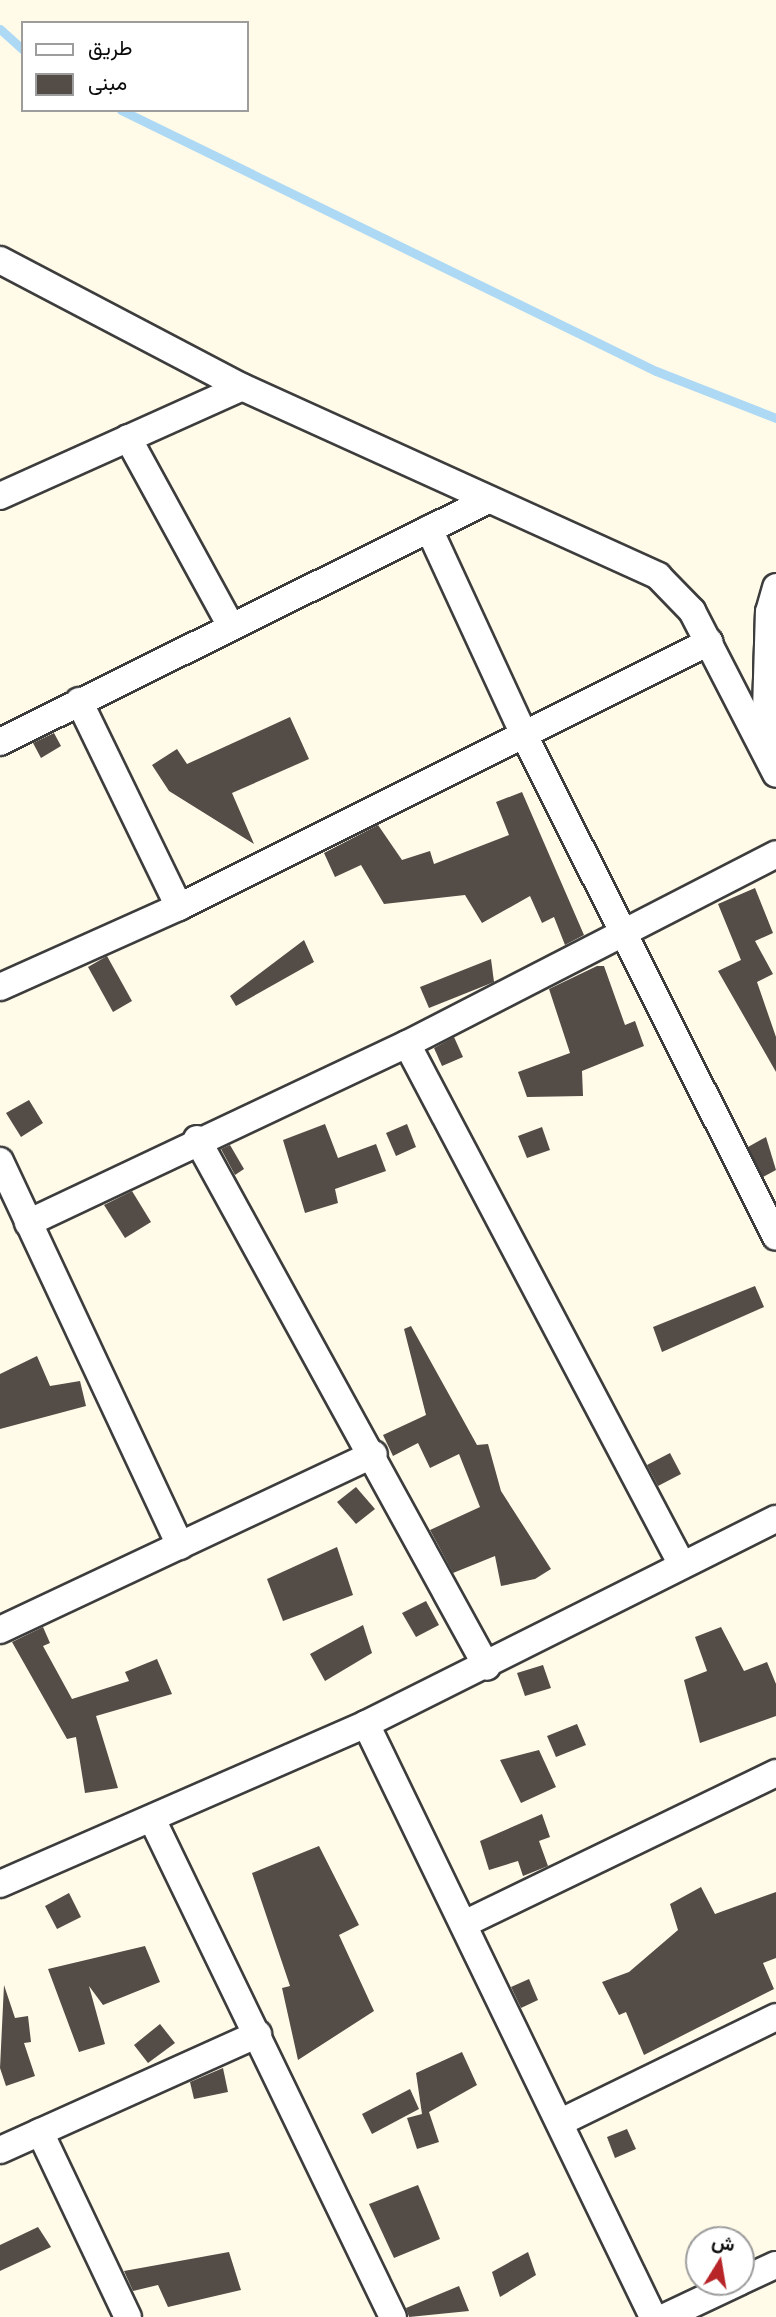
<!DOCTYPE html>
<html>
<head>
<meta charset="utf-8">
<style>
  body { margin:0 }
  #map { position:relative; width:776px; height:2317px; overflow:hidden; background:#fffbe8; font-family:"PT Serif",Vazirmatn,serif }
  div>[style] { position:absolute }
  .stream>* { height:9px; margin:-4.5px; padding:0 4.5px; transform-origin:4.5px; border-radius:4.5px; background:#aed9f5 }
  .building>* { inset:0; background:#534c47 }
  .roads { filter:drop-shadow(2px 0 #3d3d3d) drop-shadow(-2px 0 #3d3d3d) drop-shadow(0 2px #3d3d3d) drop-shadow(0 -2px #3d3d3d) }
  .street>* { height:26px; margin:-13px; padding:0 13px; transform-origin:13px; border-radius:13px; background:#fff }
  span { translate:-50% -50%; white-space:nowrap; text-align:center; line-height:1.15; -webkit-text-stroke:7px #fff; paint-order:stroke }
  .legend { position:absolute; left:21px; top:21px; width:228px; height:91px; box-sizing:border-box; background:#fff; border:2px solid #9d9d9d; margin:0; padding:9px 12px; list-style:none; font-size:21px; color:#0a0a0a }
  .legend li { display:flex; align-items:center; gap:14px; height:35px }
  .legend b { width:35px; border:2px solid #9d9d9d }
  .north { position:absolute; left:685px; top:2226px; width:70px; height:70px; box-sizing:border-box; background:#fff; border:2px solid #9d9d9d; border-radius:50%; rotate:11deg; font-size:19px; font-weight:700; line-height:28px; text-align:center; color:#0a0a0a }
  .north::after { content:''; display:block; margin:auto; width:24px; height:32px; background:#b82529; clip-path:polygon(50% 0,100% 100%,50% 72%,0 100%) }
</style>
</head>
<body>
<div id="map">
  <div class="stream">
    <i style="left:0;top:29px;width:31px;rotate:42deg"></i>
    <i style="left:121px;top:110px;width:595px;rotate:26.01deg"></i>
    <i style="left:656px;top:371px;width:129px;rotate:21.4deg"></i>
  </div>
  <div class="building">
    <i style="clip-path:polygon(290px 717px,309px 759px,232px 793px,254px 844px,169px 791px,152px 765px,177px 749px,187px 764px)"></i>
    <i style="clip-path:polygon(54px 733px,61px 746px,41px 758px,33px 743px)"></i>
    <i style="clip-path:polygon(522px 792px,584px 935px,565px 945px,554px 917px,542px 923px,530px 896px,482px 923px,465px 895px,384px 904px,361px 865px,335px 877px,324px 853px,378px 825px,402px 860px,430px 851px,434px 864px,509px 835px,496px 802px)"></i>
    <i style="clip-path:polygon(755px 888px,773px 933px,755px 941px,773px 974px,757px 982px,776px 1037px,776px 1072px,718px 971px,741px 960px,718px 904px)"></i>
    <i style="clip-path:polygon(304px 940px,314px 962px,236px 1006px,230px 996px)"></i>
    <i style="clip-path:polygon(107px 956px,132px 1001px,113px 1012px,88px 967px)"></i>
    <i style="clip-path:polygon(491px 959px,494px 982px,429px 1008px,420px 987px)"></i>
    <i style="clip-path:polygon(597px 966px,604px 966px,625px 1025px,635px 1021px,644px 1046px,582px 1071px,583px 1096px,527px 1097px,518px 1072px,570px 1053px,549px 989px)"></i>
    <i style="clip-path:polygon(454px 1037px,463px 1057px,442px 1066px,434px 1048px)"></i>
    <i style="clip-path:polygon(29px 1100px,43px 1123px,21px 1137px,6px 1113px)"></i>
    <i style="clip-path:polygon(325px 1124px,338px 1158px,376px 1144px,386px 1171px,335px 1189px,338px 1203px,305px 1213px,283px 1140px)"></i>
    <i style="clip-path:polygon(407px 1124px,416px 1147px,396px 1156px,386px 1133px)"></i>
    <i style="clip-path:polygon(542px 1127px,550px 1150px,527px 1158px,518px 1136px)"></i>
    <i style="clip-path:polygon(766px 1137px,776px 1170px,763px 1177px,748px 1147px)"></i>
    <i style="clip-path:polygon(230px 1145px,244px 1169px,235px 1175px,221px 1149px)"></i>
    <i style="clip-path:polygon(132px 1191px,151px 1222px,125px 1238px,104px 1205px)"></i>
    <i style="clip-path:polygon(755px 1286px,764px 1307px,662px 1352px,653px 1327px)"></i>
    <i style="clip-path:polygon(411px 1326px,477px 1445px,488px 1444px,501px 1491px,551px 1569px,535px 1579px,501px 1586px,495px 1556px,453px 1573px,430px 1530px,480px 1507px,459px 1454px,430px 1468px,418px 1443px,393px 1456px,383px 1435px,426px 1415px,404px 1329px)"></i>
    <i style="clip-path:polygon(37px 1356px,50px 1386px,80px 1381px,86px 1406px,0 1429px,0 1374px)"></i>
    <i style="clip-path:polygon(670px 1453px,681px 1474px,658px 1486px,647px 1465px)"></i>
    <i style="clip-path:polygon(356px 1487px,375px 1509px,356px 1524px,337px 1502px)"></i>
    <i style="clip-path:polygon(337px 1547px,353px 1595px,283px 1621px,267px 1579px)"></i>
    <i style="clip-path:polygon(426px 1601px,439px 1625px,416px 1637px,402px 1613px)"></i>
    <i style="clip-path:polygon(363px 1625px,372px 1653px,325px 1681px,310px 1654px)"></i>
    <i style="clip-path:polygon(43px 1627px,50px 1643px,43px 1646px,72px 1699px,129px 1681px,125px 1672px,157px 1659px,172px 1694px,96px 1716px,118px 1788px,85px 1793px,76px 1737px,67px 1739px,12px 1642px)"></i>
    <i style="clip-path:polygon(721px 1627px,744px 1671px,767px 1662px,776px 1684px,776px 1716px,700px 1743px,684px 1680px,707px 1671px,695px 1637px)"></i>
    <i style="clip-path:polygon(543px 1665px,551px 1688px,525px 1696px,517px 1673px)"></i>
    <i style="clip-path:polygon(577px 1724px,586px 1745px,556px 1757px,547px 1736px)"></i>
    <i style="clip-path:polygon(539px 1750px,556px 1787px,521px 1803px,500px 1760px)"></i>
    <i style="clip-path:polygon(542px 1814px,550px 1837px,539px 1841px,548px 1866px,523px 1876px,518px 1861px,489px 1870px,480px 1841px)"></i>
    <i style="clip-path:polygon(319px 1846px,359px 1925px,339px 1935px,374px 2011px,298px 2060px,282px 1988px,290px 1986px,252px 1873px)"></i>
    <i style="clip-path:polygon(701px 1887px,715px 1914px,776px 1892px,776px 1958px,763px 1963px,774px 1989px,644px 2055px,626px 2012px,619px 2015px,602px 1982px,629px 1972px,678px 1930px,670px 1904px)"></i>
    <i style="clip-path:polygon(69px 1893px,81px 1917px,57px 1929px,45px 1906px)"></i>
    <i style="clip-path:polygon(145px 1946px,160px 1982px,103px 2005px,89px 1986px,105px 2044px,79px 2052px,48px 1969px)"></i>
    <i style="clip-path:polygon(529px 1979px,538px 2000px,521px 2008px,511px 1987px)"></i>
    <i style="clip-path:polygon(4px 1985px,15px 2018px,28px 2016px,31px 2042px,24px 2043px,35px 2076px,6px 2086px,0 2068px)"></i>
    <i style="clip-path:polygon(160px 2024px,175px 2043px,148px 2063px,134px 2045px)"></i>
    <i style="clip-path:polygon(462px 2052px,477px 2085px,429px 2112px,439px 2142px,417px 2149px,407px 2118px,422px 2114px,416px 2073px)"></i>
    <i style="clip-path:polygon(223px 2068px,228px 2092px,194px 2099px,190px 2082px)"></i>
    <i style="clip-path:polygon(410px 2089px,419px 2109px,372px 2134px,362px 2114px)"></i>
    <i style="clip-path:polygon(627px 2129px,636px 2149px,615px 2158px,607px 2137px)"></i>
    <i style="clip-path:polygon(418px 2185px,440px 2239px,394px 2258px,369px 2204px)"></i>
    <i style="clip-path:polygon(38px 2227px,51px 2247px,0 2271px,0 2245px)"></i>
    <i style="clip-path:polygon(229px 2252px,241px 2290px,168px 2307px,158px 2285px,133px 2291px,124px 2271px)"></i>
    <i style="clip-path:polygon(528px 2252px,536px 2275px,500px 2297px,492px 2272px)"></i>
    <i style="clip-path:polygon(459px 2286px,469px 2311px,409px 2317px,406px 2308px)"></i>
  </div>
  <div class="roads">
    <div class="street">
      <i style="left:0;top:260px;width:273px;rotate:27.7deg"></i>
      <i style="left:242px;top:387px;width:457px;rotate:24.4deg"></i>
      <i style="left:658px;top:576px;width:49px;rotate:45.8deg"></i>
      <i style="left:692px;top:611px;width:183px;rotate:62.7deg"></i>
      <i style="left:128px;top:438px;width:214px;rotate:61.3deg"></i>
      <i style="left:0;top:496px;width:265px;rotate:-24.2deg"></i>
      <i style="left:429px;top:529px;width:229px;rotate:65.2deg"></i>
      <i style="left:525px;top:737px;width:559px;rotate:63.34deg"></i>
      <i style="left:79px;top:701px;width:229px;rotate:64.1deg"></i>
      <i style="left:0;top:742px;width:540px;rotate:-26.38deg"></i>
      <i style="left:765px;top:745px;width:133px;rotate:-88.3deg"></i>
      <i style="left:769px;top:612px;width:26px;rotate:-74deg"></i>
      <i style="left:0;top:987px;width:196px;rotate:-24.1deg"></i>
      <i style="left:179px;top:907px;width:593px;rotate:-26.57deg"></i>
      <i style="left:407px;top:1044px;width:589px;rotate:62.17deg"></i>
      <i style="left:197px;top:1139px;width:602px;rotate:61.22deg"></i>
      <i style="left:0;top:1161px;width:425px;rotate:64.9deg"></i>
      <i style="left:28px;top:1223px;width:419px;rotate:-25.3deg"></i>
      <i style="left:407px;top:1044px;width:415px;rotate:-27.2deg"></i>
      <i style="left:0;top:1630px;width:413px;rotate:-25.2deg"></i>
      <i style="left:366px;top:1724px;width:659px;rotate:64.17deg"></i>
      <i style="left:152px;top:1819px;width:553px;rotate:64.18deg"></i>
      <i style="left:0;top:1884px;width:399px;rotate:-23.6deg"></i>
      <i style="left:366px;top:1724px;width:458px;rotate:-26.6deg"></i>
      <i style="left:464px;top:1924px;width:347px;rotate:-25.8deg"></i>
      <i style="left:563px;top:2121px;width:237px;rotate:-26deg"></i>
      <i style="left:40px;top:2132px;width:205px;rotate:64.6deg"></i>
      <i style="left:0;top:2150px;width:283px;rotate:-24.2deg"></i>
      <i style="left:741px;top:2281px;width:38px;rotate:-25deg"></i>
      <i style="left:665px;top:2317px;width:82px;rotate:-25.3deg"></i>
    </div>
  </div>
  <ul class="legend">
  <li><b style="height:9px;background:#fff"></b>طريق</li>
  <li><b style="height:19px;background:#534c47"></b>مبنى</li>
  </ul>
  <div class="north">ش</div>
</div>
</body>
</html>
